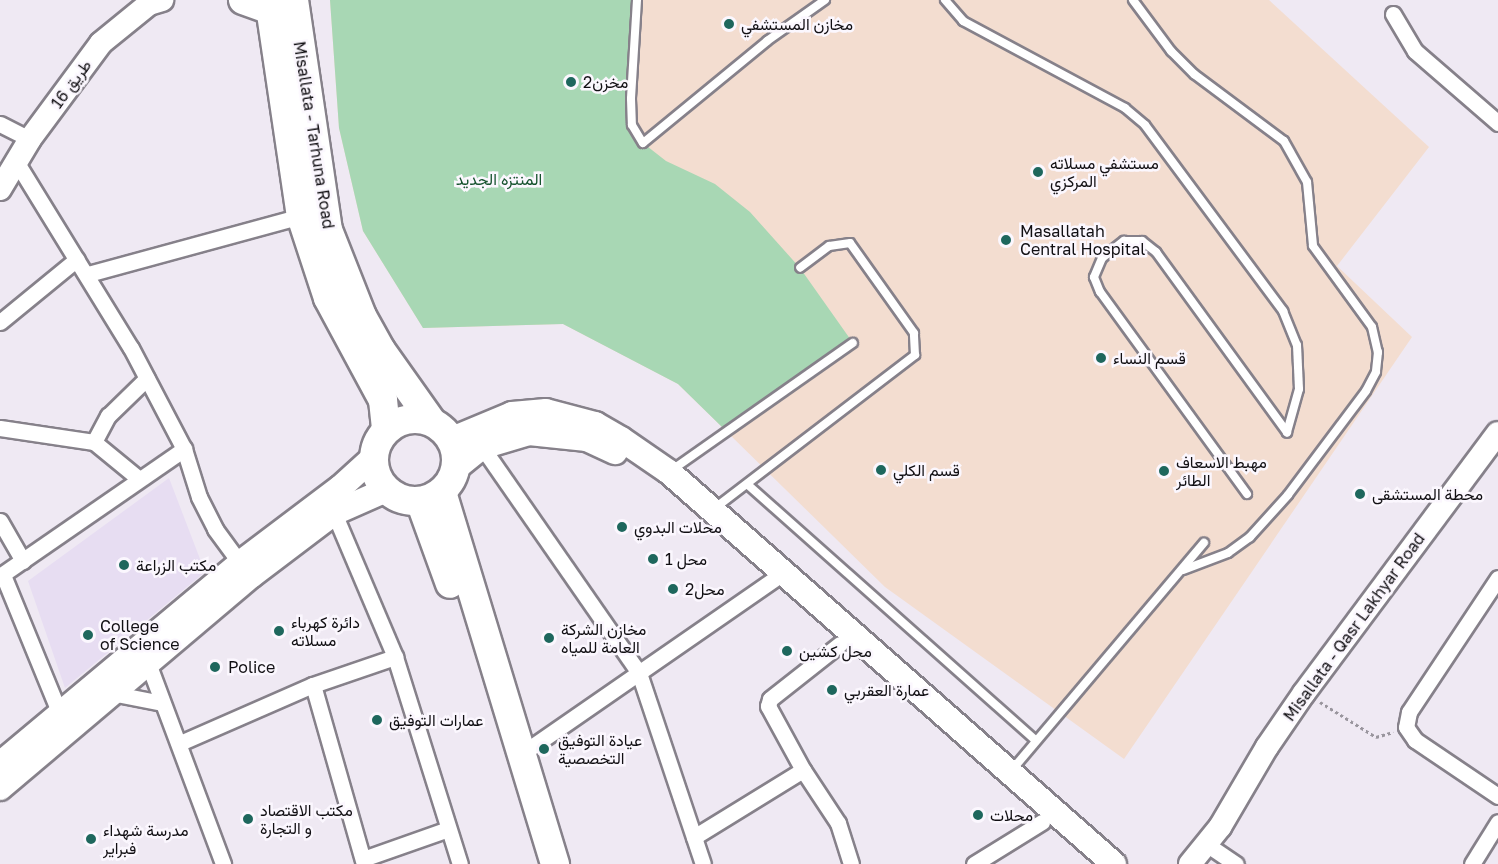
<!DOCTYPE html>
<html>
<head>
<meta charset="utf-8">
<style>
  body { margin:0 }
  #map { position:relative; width:1498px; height:864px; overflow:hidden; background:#efe9f3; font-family:"Golos Text",Vazirmatn,sans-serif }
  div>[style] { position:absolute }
  .education>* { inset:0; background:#e7ddf2 }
  .medical>* { inset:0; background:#f3ddd0 }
  .green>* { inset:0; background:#a8d7b4 }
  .path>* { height:3px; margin-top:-1.5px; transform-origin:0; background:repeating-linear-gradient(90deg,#99959d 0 3px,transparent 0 6px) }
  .roads { filter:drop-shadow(2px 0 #86818a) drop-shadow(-2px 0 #86818a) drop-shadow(0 2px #86818a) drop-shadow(0 -2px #86818a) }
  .lane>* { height:8px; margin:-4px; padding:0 4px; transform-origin:4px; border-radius:4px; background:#fff }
  .street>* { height:15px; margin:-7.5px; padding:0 7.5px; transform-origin:7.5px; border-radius:7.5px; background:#fff }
  .secondary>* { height:22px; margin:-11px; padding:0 11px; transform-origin:11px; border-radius:11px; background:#fff }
  .primary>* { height:24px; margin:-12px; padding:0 12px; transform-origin:12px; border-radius:12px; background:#fff }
  .highway>* { height:28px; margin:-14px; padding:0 14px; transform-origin:14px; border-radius:14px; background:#fff }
  .highway>.ring { margin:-14px; padding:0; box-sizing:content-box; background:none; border:28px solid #fff; border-radius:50% }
  .dots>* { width:16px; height:16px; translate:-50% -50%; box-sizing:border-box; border:3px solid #fbf7fe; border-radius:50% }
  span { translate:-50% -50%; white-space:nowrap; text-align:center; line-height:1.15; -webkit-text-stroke:5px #fbf7fe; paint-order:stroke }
  .poi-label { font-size:16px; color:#110f13 }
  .left { translate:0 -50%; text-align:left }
  .street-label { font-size:16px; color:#110f13 }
  .park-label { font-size:16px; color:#16532e }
</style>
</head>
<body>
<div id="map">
  <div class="education">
    <i style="clip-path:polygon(169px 478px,205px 572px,65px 688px,28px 581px)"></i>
  </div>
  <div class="medical">
    <i style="clip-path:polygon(330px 0,1269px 0,1429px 147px,1337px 266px,1412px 337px,1124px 759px,885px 587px,678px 384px,563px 324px,423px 328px,363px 231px,339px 128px)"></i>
  </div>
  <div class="green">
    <i style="clip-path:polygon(330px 0,637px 0,632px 125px,643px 143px,666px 161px,715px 184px,750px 212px,800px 268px,853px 343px,722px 427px,678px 384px,563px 324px,423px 328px,363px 231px,339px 128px)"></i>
  </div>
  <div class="path">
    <i style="left:1320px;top:702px;width:66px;rotate:32deg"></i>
    <i style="left:1376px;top:737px;width:18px;rotate:-16deg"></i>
  </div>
  <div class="roads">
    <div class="lane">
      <i style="left:637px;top:0;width:99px;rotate:93.5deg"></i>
      <i style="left:631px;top:99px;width:26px;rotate:88deg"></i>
      <i style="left:632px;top:125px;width:21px;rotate:59deg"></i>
      <i style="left:643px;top:143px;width:161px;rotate:-39.4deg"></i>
      <i style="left:767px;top:41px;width:71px;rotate:-35.3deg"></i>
      <i style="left:945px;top:0;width:28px;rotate:49deg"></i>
      <i style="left:963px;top:21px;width:184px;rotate:28.2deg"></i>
      <i style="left:1125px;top:108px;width:26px;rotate:40deg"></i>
      <i style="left:1145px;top:125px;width:232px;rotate:53.4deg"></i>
      <i style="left:1283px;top:311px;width:37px;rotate:68deg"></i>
      <i style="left:1297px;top:345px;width:44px;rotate:87.4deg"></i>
      <i style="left:1299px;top:389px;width:45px;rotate:105.6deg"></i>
      <i style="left:1133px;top:0;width:64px;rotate:53.3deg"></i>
      <i style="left:1171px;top:51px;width:33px;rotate:45deg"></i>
      <i style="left:1194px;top:74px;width:112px;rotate:36.7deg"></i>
      <i style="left:1284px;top:141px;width:47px;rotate:60.7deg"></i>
      <i style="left:1307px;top:182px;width:64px;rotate:84.6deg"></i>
      <i style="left:1313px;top:246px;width:100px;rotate:53.9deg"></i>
      <i style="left:1372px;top:327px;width:26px;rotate:77deg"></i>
      <i style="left:1378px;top:352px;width:20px;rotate:96deg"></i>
      <i style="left:1376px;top:372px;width:21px;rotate:118deg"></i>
      <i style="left:1366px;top:391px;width:130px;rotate:126.9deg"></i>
      <i style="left:1288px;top:495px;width:57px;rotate:132.1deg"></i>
      <i style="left:1250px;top:537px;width:27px;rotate:144deg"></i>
      <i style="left:1228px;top:553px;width:48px;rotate:159.3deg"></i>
      <i style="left:672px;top:470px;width:221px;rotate:-35.1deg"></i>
      <i style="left:748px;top:485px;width:385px;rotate:41.6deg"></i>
      <i style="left:1247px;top:494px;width:250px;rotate:-126deg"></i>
      <i style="left:1100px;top:292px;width:16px;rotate:-112deg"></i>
      <i style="left:1094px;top:277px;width:21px;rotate:-67deg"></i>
      <i style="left:1102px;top:258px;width:28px;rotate:-38deg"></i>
      <i style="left:1124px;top:241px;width:18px"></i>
      <i style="left:1142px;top:241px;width:18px;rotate:38deg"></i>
      <i style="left:1156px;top:252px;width:223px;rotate:54deg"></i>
      <i style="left:715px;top:508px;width:252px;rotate:-37.4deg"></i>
      <i style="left:915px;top:355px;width:22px;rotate:-93deg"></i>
      <i style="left:914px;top:333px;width:110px;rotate:-125.4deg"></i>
      <i style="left:850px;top:243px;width:21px;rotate:172deg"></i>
      <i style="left:829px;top:246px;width:36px;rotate:143deg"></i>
      <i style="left:1011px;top:771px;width:299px;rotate:-49.8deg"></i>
    </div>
    <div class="street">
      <i style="left:1393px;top:14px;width:43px;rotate:59.3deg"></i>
      <i style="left:1415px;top:51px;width:110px;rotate:40.9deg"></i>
      <i style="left:0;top:124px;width:34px;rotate:27deg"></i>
      <i style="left:17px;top:163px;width:217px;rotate:58.4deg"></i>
      <i style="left:131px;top:348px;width:114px;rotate:62.3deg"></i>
      <i style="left:184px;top:449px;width:50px;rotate:72.6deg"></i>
      <i style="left:199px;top:497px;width:36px;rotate:63deg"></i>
      <i style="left:215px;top:529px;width:42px;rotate:53.7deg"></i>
      <i style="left:88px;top:274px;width:221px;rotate:-15.2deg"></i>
      <i style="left:0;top:322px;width:99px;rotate:-39.3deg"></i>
      <i style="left:0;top:428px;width:95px;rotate:8.5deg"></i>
      <i style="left:94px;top:442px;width:58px;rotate:39.4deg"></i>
      <i style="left:94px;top:442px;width:30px;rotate:-62deg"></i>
      <i style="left:108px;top:416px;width:54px;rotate:-44.3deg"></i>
      <i style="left:482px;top:447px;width:275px;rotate:55.2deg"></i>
      <i style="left:639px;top:673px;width:201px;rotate:71.5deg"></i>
      <i style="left:334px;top:513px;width:156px;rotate:67deg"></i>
      <i style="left:395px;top:657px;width:217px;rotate:72.6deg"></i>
      <i style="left:0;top:521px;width:46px;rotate:60.1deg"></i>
      <i style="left:3px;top:575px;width:150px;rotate:67.7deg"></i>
      <i style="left:0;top:576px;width:224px;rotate:-34.6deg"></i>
      <i style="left:1498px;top:578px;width:161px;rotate:123.6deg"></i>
      <i style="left:1409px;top:712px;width:15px;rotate:101deg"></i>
      <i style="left:1406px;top:727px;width:16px;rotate:55deg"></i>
      <i style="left:1415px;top:740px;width:100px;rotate:34deg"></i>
      <i style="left:148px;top:663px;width:215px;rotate:69.5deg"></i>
      <i style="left:313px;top:685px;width:186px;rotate:74.1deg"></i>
      <i style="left:111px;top:693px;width:52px;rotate:11.1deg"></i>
      <i style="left:180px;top:743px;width:145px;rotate:-23.6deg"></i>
      <i style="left:313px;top:685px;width:87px;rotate:-18.9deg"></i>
      <i style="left:520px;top:755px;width:320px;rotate:-34.7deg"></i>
      <i style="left:803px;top:770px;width:73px;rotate:-118.7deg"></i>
      <i style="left:768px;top:706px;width:7px;rotate:-74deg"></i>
      <i style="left:770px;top:699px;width:89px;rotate:-38.2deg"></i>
      <i style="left:694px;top:837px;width:128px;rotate:-31.6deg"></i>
      <i style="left:803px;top:770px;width:64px;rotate:56.6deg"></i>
      <i style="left:838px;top:823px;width:43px;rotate:72.4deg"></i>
      <i style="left:1215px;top:850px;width:25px;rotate:34deg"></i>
      <i style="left:363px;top:859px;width:90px;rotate:-19.4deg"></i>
      <i style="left:974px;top:864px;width:80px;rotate:-31.7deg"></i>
      <i style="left:1472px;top:864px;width:49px;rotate:-58.2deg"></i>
    </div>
    <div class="secondary">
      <i style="left:0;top:189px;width:58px;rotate:-59deg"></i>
      <i style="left:30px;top:139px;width:119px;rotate:-53.5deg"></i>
      <i style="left:101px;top:43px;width:62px;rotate:-39.1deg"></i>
      <i style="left:149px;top:4px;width:14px;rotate:-17deg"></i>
      <i style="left:1190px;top:864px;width:48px;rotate:-51deg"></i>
      <i style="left:1220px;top:827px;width:93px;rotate:-59.6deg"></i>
      <i style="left:1267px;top:747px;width:65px;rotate:-55.6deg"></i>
      <i style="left:1304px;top:693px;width:324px;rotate:-53.3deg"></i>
    </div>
    <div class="primary">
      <i style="left:452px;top:439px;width:65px;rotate:-22.6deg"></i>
      <i style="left:512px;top:414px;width:34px;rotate:-5deg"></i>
      <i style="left:546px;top:411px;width:51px;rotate:14.9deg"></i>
      <i style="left:595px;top:424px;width:30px;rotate:30deg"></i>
      <i style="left:621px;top:439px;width:58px;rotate:34.5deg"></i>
      <i style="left:669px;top:472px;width:593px;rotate:41.38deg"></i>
      <i style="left:456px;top:468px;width:33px;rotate:-39deg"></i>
      <i style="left:482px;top:447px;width:49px;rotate:-16.6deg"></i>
      <i style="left:529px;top:433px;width:58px;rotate:5.9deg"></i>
      <i style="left:587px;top:439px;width:31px;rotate:25deg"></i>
      <i style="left:0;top:764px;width:313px;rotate:-39.9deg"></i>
      <i style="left:240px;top:563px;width:126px;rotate:-37deg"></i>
      <i style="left:341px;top:487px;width:45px;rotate:-42.3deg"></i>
      <i style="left:0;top:788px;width:329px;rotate:-40.2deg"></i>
      <i style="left:251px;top:576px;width:104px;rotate:-37.2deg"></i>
      <i style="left:334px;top:513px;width:57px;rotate:-23.9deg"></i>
    </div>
    <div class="highway">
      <i style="left:243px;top:0;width:29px;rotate:20deg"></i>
      <i style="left:269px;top:0;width:218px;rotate:81.6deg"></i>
      <i style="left:301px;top:216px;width:86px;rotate:71.8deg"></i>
      <i style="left:328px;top:298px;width:116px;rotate:61.7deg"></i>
      <i style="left:383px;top:400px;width:30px;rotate:84deg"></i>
      <i style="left:294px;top:0;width:232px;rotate:81.6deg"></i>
      <i style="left:328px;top:230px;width:92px;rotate:68.4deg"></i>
      <i style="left:362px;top:316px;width:39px;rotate:61deg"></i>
      <i style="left:381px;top:350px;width:88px;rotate:54.7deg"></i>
      <i class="ring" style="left:374px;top:419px;width:54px;height:54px"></i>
      <i style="left:442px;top:492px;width:389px;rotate:73.1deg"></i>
      <i style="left:420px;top:501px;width:88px;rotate:70.1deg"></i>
    </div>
  </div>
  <div class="dots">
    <i style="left:729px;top:24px;background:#1e675d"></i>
    <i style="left:571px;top:82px;background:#1e675d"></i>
    <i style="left:1038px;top:172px;background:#1e675d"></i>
    <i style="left:1006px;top:240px;background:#1e675d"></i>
    <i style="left:1101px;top:358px;background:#1e675d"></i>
    <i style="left:881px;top:470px;background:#1e675d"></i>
    <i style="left:1164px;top:471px;background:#1e675d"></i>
    <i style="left:1360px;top:494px;background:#1e675d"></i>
    <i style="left:622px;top:527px;background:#1e675d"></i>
    <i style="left:653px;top:559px;background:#1e675d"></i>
    <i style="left:124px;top:565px;background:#1e675d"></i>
    <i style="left:673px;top:589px;background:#1e675d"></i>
    <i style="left:279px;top:631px;background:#1e675d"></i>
    <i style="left:88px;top:635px;background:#1e675d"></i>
    <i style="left:549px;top:638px;background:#1e675d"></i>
    <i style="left:787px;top:651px;background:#1e675d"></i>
    <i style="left:215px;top:667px;background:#1e675d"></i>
    <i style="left:832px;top:690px;background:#1e675d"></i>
    <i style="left:377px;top:720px;background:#1e675d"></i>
    <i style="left:544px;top:749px;background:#1e675d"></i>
    <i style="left:978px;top:815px;background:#1e675d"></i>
    <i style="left:248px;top:819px;background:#1e675d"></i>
    <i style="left:91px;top:839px;background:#1e675d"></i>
  </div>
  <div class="poi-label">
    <span class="left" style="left:741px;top:24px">مخازن المستشفي</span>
    <span class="left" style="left:583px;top:82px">مخزن2</span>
    <span class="left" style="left:1050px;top:172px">مستشفي مسلاته<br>المركزي</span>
    <span class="left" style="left:1020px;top:240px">Masallatah<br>Central Hospital</span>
    <span class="left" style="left:1113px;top:358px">قسم النساء</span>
    <span class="left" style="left:1176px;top:471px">مهبط الاسعاف<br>الطائر</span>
    <span class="left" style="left:893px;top:470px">قسم الكلي</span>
    <span class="left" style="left:1372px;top:494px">محطة المستشقى</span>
    <span class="left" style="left:634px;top:527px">محلات البدوي</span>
    <span class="left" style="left:665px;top:559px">محل 1</span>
    <span class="left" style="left:136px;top:565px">مكتب الزراعة</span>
    <span class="left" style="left:685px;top:589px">محل2</span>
    <span class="left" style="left:291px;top:631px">دائرة كهرباء<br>مسلاته</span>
    <span class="left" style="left:100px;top:635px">College<br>of Science</span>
    <span class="left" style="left:561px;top:638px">مخازن الشركة<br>العامة للمياه</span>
    <span class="left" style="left:799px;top:651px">محل كشين</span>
    <span class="left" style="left:228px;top:667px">Police</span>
    <span class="left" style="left:844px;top:690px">عمارة العقربي</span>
    <span class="left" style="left:389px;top:720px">عمارات التوفيق</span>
    <span class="left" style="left:558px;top:749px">عيادة التوفيق<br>التخصصية</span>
    <span class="left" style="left:260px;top:819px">مكتب الاقتصاد<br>و التجارة</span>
    <span class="left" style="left:990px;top:815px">محلات</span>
    <span class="left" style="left:103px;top:839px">مدرسة شهداء<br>فبراير</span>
  </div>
  <div class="street-label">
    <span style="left:71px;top:84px;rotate:-54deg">طريق 16</span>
    <span style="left:314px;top:135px;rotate:81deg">Misallata - Tarhuna Road</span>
    <span style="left:1354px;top:627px;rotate:-54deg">Misallata - Qasr Lakhyar Road</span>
  </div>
  <div class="park-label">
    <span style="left:499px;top:179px">المنتزه الجديد</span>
  </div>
</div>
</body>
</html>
